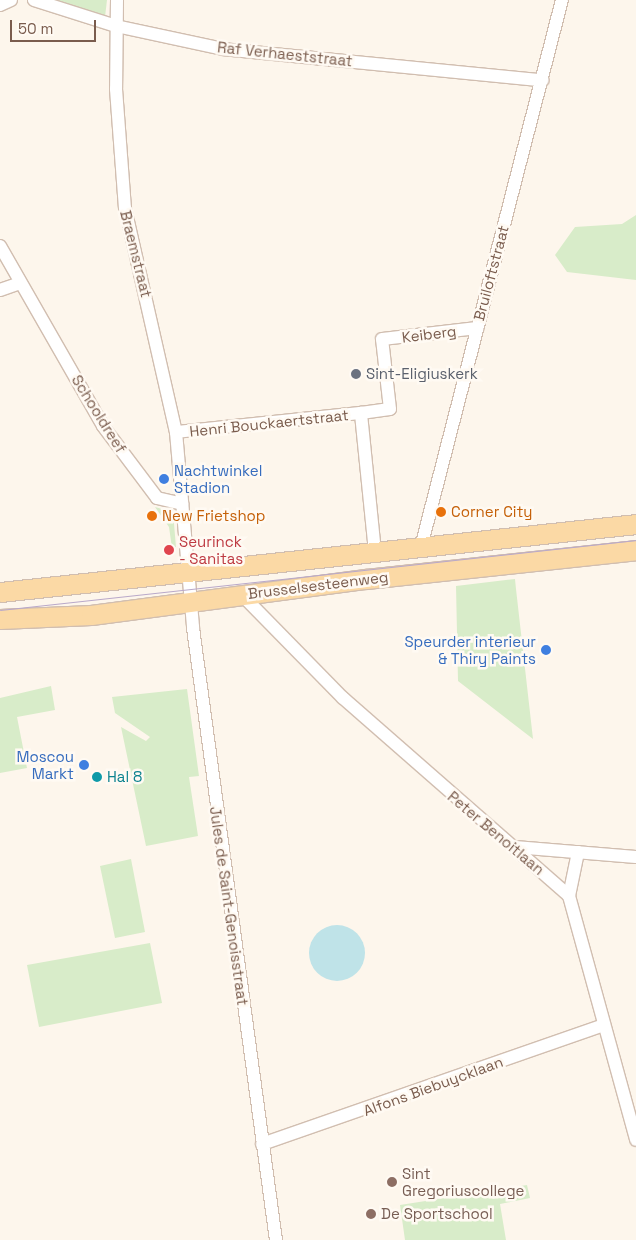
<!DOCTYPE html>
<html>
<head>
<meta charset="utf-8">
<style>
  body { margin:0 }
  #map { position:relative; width:636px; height:1240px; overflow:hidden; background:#fdf6ec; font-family:"Space Grotesk",sans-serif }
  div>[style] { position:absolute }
  .green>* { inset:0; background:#d8ecc9 }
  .water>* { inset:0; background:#bfe3e8 }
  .round { border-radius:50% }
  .roads { filter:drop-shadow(1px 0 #d1beb0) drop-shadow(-1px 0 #d1beb0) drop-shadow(0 1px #d1beb0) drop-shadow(0 -1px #d1beb0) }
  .minor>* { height:12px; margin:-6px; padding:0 6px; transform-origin:6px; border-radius:6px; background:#fff }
  .primary>* { height:19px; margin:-9.5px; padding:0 9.5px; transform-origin:9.5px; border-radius:9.5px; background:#fbd9a5 }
  .tram>* { height:1px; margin:-0.5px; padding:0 0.5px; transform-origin:0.5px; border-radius:0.5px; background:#b9a8c9 }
  .dots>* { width:14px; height:14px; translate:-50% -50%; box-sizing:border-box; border:2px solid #fffaf3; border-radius:50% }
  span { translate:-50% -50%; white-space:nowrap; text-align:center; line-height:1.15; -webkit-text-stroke:5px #fffaf3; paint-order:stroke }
  .street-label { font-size:15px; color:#7a5c4d }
  .worship-label { font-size:15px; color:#5b616d }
  .left { translate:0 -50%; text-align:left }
  .shop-label { font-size:15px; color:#366cbe }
  .right { translate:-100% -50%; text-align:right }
  .food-label { font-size:15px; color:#c56008 }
  .health-label { font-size:15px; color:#be3a42 }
  .culture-label { font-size:15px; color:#0d838f }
  .education-label { font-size:15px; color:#785e54 }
  .scale { position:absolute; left:10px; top:20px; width:86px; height:22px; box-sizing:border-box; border:2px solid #7a5c4d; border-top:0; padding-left:6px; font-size:15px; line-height:18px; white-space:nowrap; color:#7a5c4d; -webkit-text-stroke:4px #fffaf3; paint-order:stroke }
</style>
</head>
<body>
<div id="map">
  <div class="green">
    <i style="clip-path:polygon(54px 0,107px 0,105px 17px)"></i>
    <i style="clip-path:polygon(636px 215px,636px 280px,567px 272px,555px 255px,575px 227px,622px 224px)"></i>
    <i style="clip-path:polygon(155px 507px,173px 512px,176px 547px,172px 548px,169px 527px)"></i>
    <i style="clip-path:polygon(515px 579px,516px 589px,533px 739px,458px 681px,456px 586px)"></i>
    <i style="clip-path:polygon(51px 686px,55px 710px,17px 717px,27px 768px,0 773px,0 698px)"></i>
    <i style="clip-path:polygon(187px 689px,199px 776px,189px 777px,198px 836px,146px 846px,121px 727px,146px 741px,150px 737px,115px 713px,112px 697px)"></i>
    <i style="clip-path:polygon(131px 859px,145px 932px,115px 938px,100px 866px)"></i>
    <i style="clip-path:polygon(150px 943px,162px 1003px,39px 1027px,27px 965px)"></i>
    <i style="clip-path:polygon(527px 1185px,530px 1198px,500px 1204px,506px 1240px,405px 1240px,400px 1205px)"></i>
  </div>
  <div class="water">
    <i class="round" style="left:309px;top:925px;width:56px;height:56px"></i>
  </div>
  <div class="roads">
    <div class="minor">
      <i style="left:34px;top:0;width:86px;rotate:17.6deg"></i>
      <i style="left:116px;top:26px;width:109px;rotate:12.1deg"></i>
      <i style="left:223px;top:49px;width:321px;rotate:5.6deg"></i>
      <i style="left:117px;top:0;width:89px;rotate:90.6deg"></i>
      <i style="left:116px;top:89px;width:119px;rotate:85.7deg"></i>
      <i style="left:125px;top:208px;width:230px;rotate:77.2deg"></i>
      <i style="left:176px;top:432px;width:197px;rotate:85deg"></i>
      <i style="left:193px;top:628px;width:618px;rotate:82.28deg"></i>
      <i style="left:0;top:5px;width:12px;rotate:-24deg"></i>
      <i style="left:0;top:246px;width:207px;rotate:60.2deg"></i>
      <i style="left:103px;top:426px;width:90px;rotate:53.1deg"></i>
      <i style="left:157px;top:498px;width:26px;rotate:13deg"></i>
      <i style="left:0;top:290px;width:21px;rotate:-19deg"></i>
      <i style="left:176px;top:432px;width:186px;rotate:-5.9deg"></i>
      <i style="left:421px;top:547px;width:565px;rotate:-75.55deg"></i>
      <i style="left:375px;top:552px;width:140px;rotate:-95.8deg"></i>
      <i style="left:361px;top:413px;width:29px;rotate:-8deg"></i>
      <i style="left:390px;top:409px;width:70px;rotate:-96.5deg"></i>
      <i style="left:382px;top:339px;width:96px;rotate:-6.6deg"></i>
      <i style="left:242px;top:595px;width:144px;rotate:45.6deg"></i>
      <i style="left:343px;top:698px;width:300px;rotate:41.2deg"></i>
      <i style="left:569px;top:896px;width:253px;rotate:74.6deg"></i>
      <i style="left:515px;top:847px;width:121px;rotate:4.7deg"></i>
      <i style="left:569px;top:896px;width:45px;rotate:-78.4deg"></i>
      <i style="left:262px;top:1144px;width:361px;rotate:-19.2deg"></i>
    </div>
    <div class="primary">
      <i style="left:0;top:592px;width:640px;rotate:-6.1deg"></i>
      <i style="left:0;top:619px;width:91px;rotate:-2.5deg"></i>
      <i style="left:91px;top:615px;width:277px;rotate:-7.5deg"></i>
      <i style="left:366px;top:579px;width:272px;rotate:-6.1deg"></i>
    </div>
  </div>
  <div class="tram">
    <i style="left:0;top:610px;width:640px;rotate:-6.28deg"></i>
  </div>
  <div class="dots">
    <i style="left:356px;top:374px;background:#6b7280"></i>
    <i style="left:164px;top:479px;background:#3f7fe0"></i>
    <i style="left:441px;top:512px;background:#e8710a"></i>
    <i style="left:152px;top:516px;background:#e8710a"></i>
    <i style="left:169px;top:550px;background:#e0444e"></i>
    <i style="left:546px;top:650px;background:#3f7fe0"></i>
    <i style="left:84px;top:765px;background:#3f7fe0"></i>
    <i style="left:97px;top:777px;background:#0f9aa8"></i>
    <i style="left:392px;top:1182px;background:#8d6e63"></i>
    <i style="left:371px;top:1214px;background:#8d6e63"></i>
  </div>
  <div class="street-label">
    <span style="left:285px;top:54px;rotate:6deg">Raf Verhaeststraat</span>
    <span style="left:136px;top:254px;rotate:76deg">Braemstraat</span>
    <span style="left:491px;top:273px;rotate:-75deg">Bruiloftstraat</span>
    <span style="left:429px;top:334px;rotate:-7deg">Keiberg</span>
    <span style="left:99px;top:414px;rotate:58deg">Schooldreef</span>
    <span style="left:269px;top:423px;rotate:-6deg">Henri Bouckaertstraat</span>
    <span style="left:318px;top:585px;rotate:-7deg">Brusselsesteenweg</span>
    <span style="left:496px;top:833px;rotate:40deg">Peter Benoitlaan</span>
    <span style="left:229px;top:906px;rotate:82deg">Jules de Saint-Genoisstraat</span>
    <span style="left:433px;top:1086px;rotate:-20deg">Alfons Biebuycklaan</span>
  </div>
  <div class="worship-label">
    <span class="left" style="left:366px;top:374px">Sint-Eligiuskerk</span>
  </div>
  <div class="shop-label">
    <span class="left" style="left:174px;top:479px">Nachtwinkel<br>Stadion</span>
    <span class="right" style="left:536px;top:650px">Speurder interieur<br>&amp; Thiry Paints</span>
    <span class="right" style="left:74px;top:765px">Moscou<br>Markt</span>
  </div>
  <div class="food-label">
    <span class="left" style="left:451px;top:512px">Corner City</span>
    <span class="left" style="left:162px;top:516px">New Frietshop</span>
  </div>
  <div class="health-label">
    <span class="left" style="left:179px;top:550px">Seurinck<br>- Sanitas</span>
  </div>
  <div class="culture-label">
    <span class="left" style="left:107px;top:777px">Hal 8</span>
  </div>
  <div class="education-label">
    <span class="left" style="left:402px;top:1182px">Sint<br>Gregoriuscollege</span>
    <span class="left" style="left:381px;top:1214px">De Sportschool</span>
  </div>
  <div class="scale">50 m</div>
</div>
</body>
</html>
